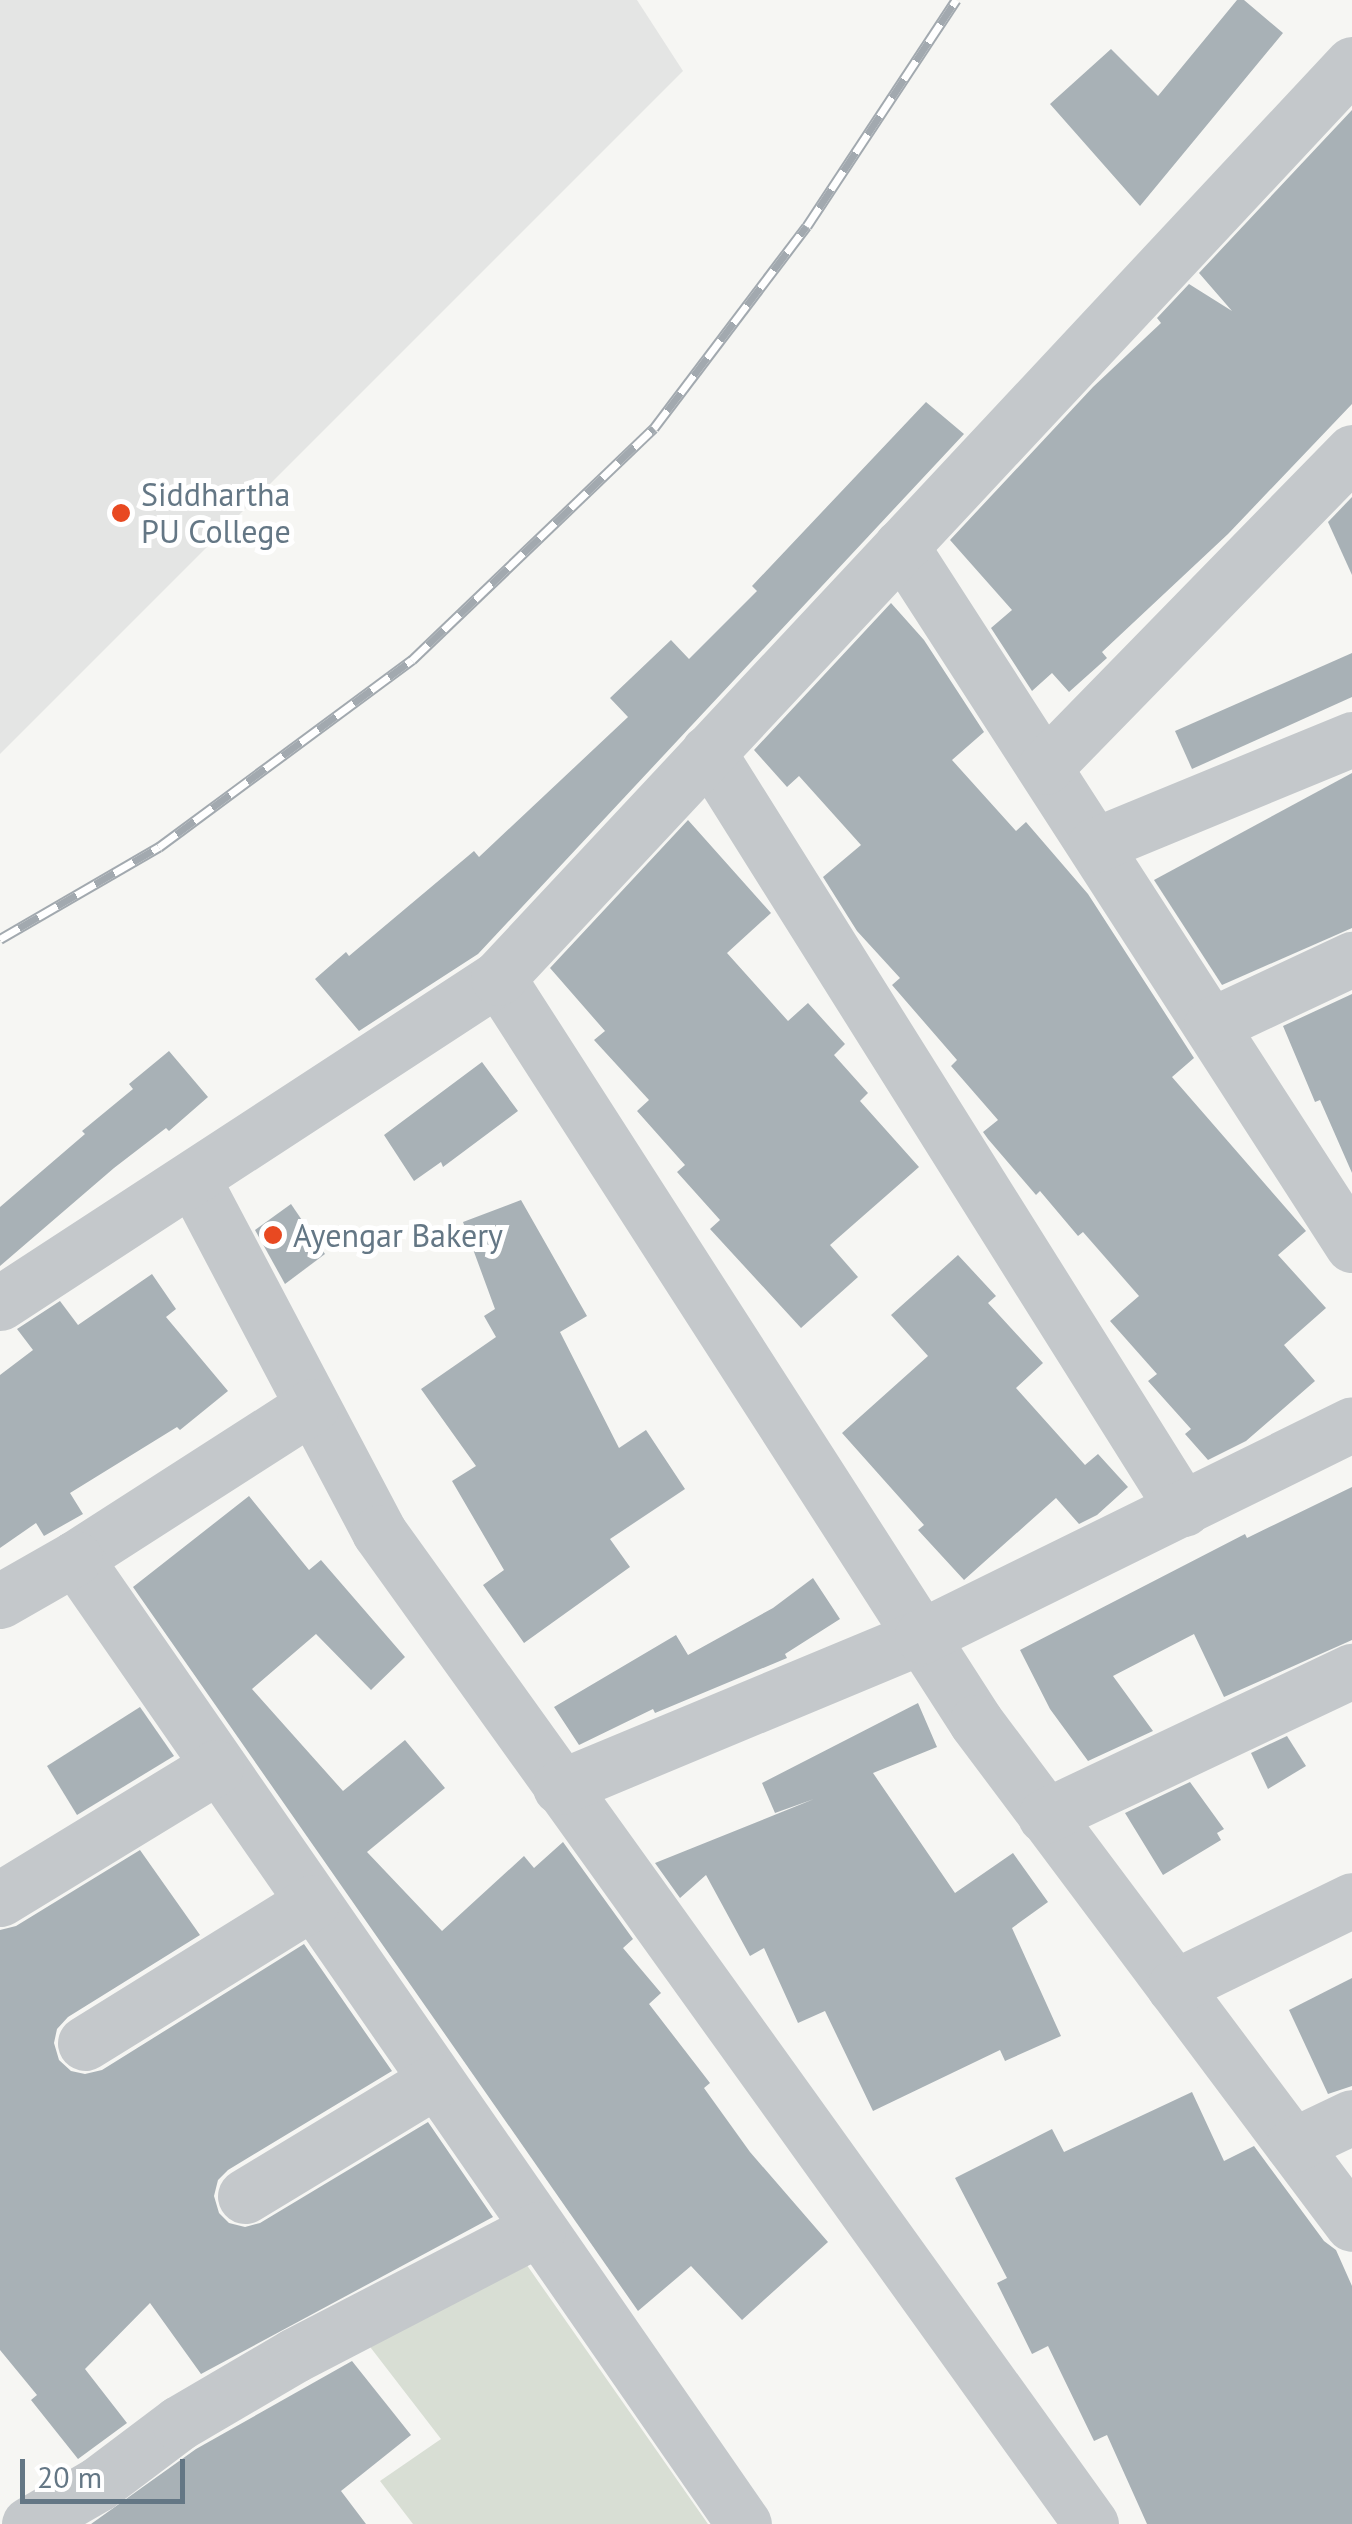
<!DOCTYPE html>
<html>
<head>
<meta charset="utf-8">
<style>
  body { margin:0 }
  #map { position:relative; width:1352px; height:2524px; overflow:hidden; background:#f6f6f3; font-family:"PT Sans",sans-serif }
  div>[style] { position:absolute }
  .built>* { inset:0; background:#e4e5e4 }
  .green>* { inset:0; background:#d8ded4 }
  .building>* { inset:0; background:#a8b1b6 }
  .street>* { height:55px; margin:-27.5px; padding:0 27.5px; transform-origin:27.5px; border-radius:27.5px; background:#c4c8cb }
  .rail>* { height:11px; margin-top:-5.5px; transform-origin:0; background:repeating-linear-gradient(90deg,#fff 0 22px,#a2a9af 0 44px); box-sizing:border-box; border-block:2px solid #a2a9af }
  .dots>* { width:28px; height:28px; translate:-50% -50%; box-sizing:border-box; border:5px solid #fff; border-radius:50% }
  span { translate:-50% -50%; white-space:nowrap; text-align:center; line-height:1.15; -webkit-text-stroke:10px #fff; paint-order:stroke }
  .poi-label { font-size:32px; color:#647785 }
  .left { translate:0 -50%; text-align:left }
  .scale { position:absolute; left:20px; top:2459px; width:165px; height:45px; box-sizing:border-box; border:5px solid #647785; border-top:0; padding-left:12px; font-size:30px; line-height:35px; white-space:nowrap; color:#647785; -webkit-text-stroke:8px #fff; paint-order:stroke }
</style>
</head>
<body>
<div id="map">
  <div class="built">
    <i style="clip-path:polygon(0 0,637px 0,683px 71px,0 754px)"></i>
  </div>
  <div class="green">
    <i style="clip-path:polygon(524px 2261px,708px 2524px,413px 2524px,380px 2481px,441px 2439px,364px 2339px)"></i>
  </div>
  <div class="building">
    <i style="clip-path:polygon(1237px 0,1244px 0,1283px 33px,1140px 206px,1050px 104px,1111px 49px,1158px 96px)"></i>
    <i style="clip-path:polygon(1352px 110px,1352px 404px,1228px 534px,1102px 652px,1107px 658px,1069px 692px,1052px 673px,1032px 691px,991px 628px,1012px 610px,950px 540px,1093px 387px,1161px 323px,1157px 318px,1189px 284px,1232px 311px,1199px 273px)"></i>
    <i style="clip-path:polygon(926px 402px,964px 434px,478px 954px,359px 1031px,315px 979px,346px 952px,349px 956px,474px 851px,479px 857px,628px 717px,610px 698px,671px 640px,689px 659px,757px 591px,752px 586px)"></i>
    <i style="clip-path:polygon(1352px 497px,1352px 575px,1328px 522px)"></i>
    <i style="clip-path:polygon(891px 603px,924px 640px,984px 732px,952px 760px,1016px 831px,1026px 822px,1088px 894px,1194px 1058px,1172px 1077px,1306px 1231px,1278px 1255px,1326px 1308px,1284px 1345px,1315px 1381px,1246px 1441px,1208px 1460px,1185px 1434px,1191px 1429px,1148px 1381px,1157px 1374px,1110px 1321px,1139px 1296px,1083px 1232px,1078px 1236px,1040px 1191px,1036px 1195px,988px 1139px,983px 1132px,998px 1120px,951px 1066px,957px 1060px,892px 985px,900px 978px,857px 931px,823px 877px,861px 845px,799px 776px,787px 787px,754px 750px)"></i>
    <i style="clip-path:polygon(1352px 653px,1352px 697px,1192px 769px,1175px 731px)"></i>
    <i style="clip-path:polygon(1352px 773px,1352px 928px,1222px 985px,1154px 880px)"></i>
    <i style="clip-path:polygon(688px 820px,771px 913px,727px 953px,788px 1021px,808px 1003px,845px 1044px,834px 1055px,868px 1093px,860px 1101px,919px 1167px,830px 1245px,858px 1277px,801px 1328px,710px 1229px,720px 1220px,677px 1172px,685px 1165px,637px 1111px,649px 1100px,594px 1040px,605px 1031px,550px 968px)"></i>
    <i style="clip-path:polygon(1352px 994px,1352px 1173px,1320px 1100px,1315px 1102px,1283px 1026px)"></i>
    <i style="clip-path:polygon(169px 1051px,208px 1097px,169px 1131px,166px 1128px,114px 1168px,0 1266px,0 1207px,85px 1134px,82px 1131px,133px 1089px,129px 1084px)"></i>
    <i style="clip-path:polygon(482px 1062px,518px 1111px,443px 1167px,441px 1162px,414px 1181px,384px 1135px)"></i>
    <i style="clip-path:polygon(521px 1200px,587px 1316px,560px 1332px,619px 1448px,646px 1430px,685px 1489px,610px 1539px,630px 1567px,524px 1643px,483px 1585px,504px 1570px,452px 1481px,476px 1466px,421px 1389px,496px 1337px,484px 1316px,495px 1309px,463px 1222px)"></i>
    <i style="clip-path:polygon(291px 1204px,325px 1254px,285px 1284px,255px 1230px)"></i>
    <i style="clip-path:polygon(958px 1255px,996px 1296px,988px 1303px,1043px 1363px,1016px 1388px,1085px 1465px,1098px 1454px,1128px 1487px,1097px 1515px,1079px 1524px,1056px 1498px,964px 1580px,918px 1530px,924px 1525px,842px 1433px,928px 1356px,891px 1315px)"></i>
    <i style="clip-path:polygon(152px 1274px,176px 1309px,166px 1317px,228px 1391px,180px 1430px,177px 1427px,70px 1493px,83px 1514px,44px 1536px,36px 1523px,0 1548px,0 1375px,33px 1350px,17px 1329px,60px 1301px,78px 1325px)"></i>
    <i style="clip-path:polygon(1352px 1487px,1352px 1640px,1224px 1697px,1194px 1634px,1113px 1676px,1153px 1731px,1088px 1761px,1050px 1709px,1020px 1650px,1245px 1534px,1247px 1538px)"></i>
    <i style="clip-path:polygon(249px 1496px,309px 1570px,321px 1560px,405px 1657px,371px 1690px,316px 1634px,252px 1689px,343px 1791px,405px 1740px,445px 1788px,367px 1852px,442px 1931px,524px 1856px,534px 1868px,563px 1842px,633px 1939px,623px 1948px,661px 1993px,649px 2004px,710px 2083px,704px 2088px,750px 2152px,828px 2242px,742px 2320px,691px 2266px,638px 2311px,133px 1587px)"></i>
    <i style="clip-path:polygon(813px 1578px,840px 1619px,785px 1654px,787px 1658px,655px 1713px,653px 1709px,579px 1745px,554px 1707px,676px 1635px,688px 1655px,773px 1608px)"></i>
    <i style="clip-path:polygon(918px 1703px,937px 1747px,873px 1773px,955px 1893px,1013px 1853px,1048px 1902px,1012px 1928px,1061px 2036px,1005px 2061px,1000px 2050px,873px 2111px,825px 2011px,798px 2023px,764px 1948px,750px 1956px,706px 1875px,680px 1898px,655px 1863px,814px 1799px,775px 1813px,762px 1783px)"></i>
    <i style="clip-path:polygon(140px 1707px,174px 1756px,77px 1815px,47px 1766px)"></i>
    <i style="clip-path:polygon(1287px 1736px,1306px 1766px,1268px 1789px,1251px 1753px)"></i>
    <i style="clip-path:polygon(1190px 1782px,1224px 1829px,1217px 1833px,1221px 1840px,1163px 1875px,1125px 1813px)"></i>
    <i style="clip-path:polygon(140px 1850px,200px 1935px,68px 2017px,57px 2029px,54px 2043px,59px 2060px,71px 2071px,85px 2074px,102px 2070px,304px 1944px,392px 2071px,228px 2170px,218px 2180px,214px 2196px,219px 2213px,229px 2223px,245px 2227px,260px 2223px,428px 2122px,493px 2217px,201px 2374px,150px 2303px,85px 2369px,127px 2423px,78px 2459px,31px 2400px,37px 2395px,0 2350px,0 1930px,16px 1926px)"></i>
    <i style="clip-path:polygon(1352px 1978px,1352px 2086px,1328px 2094px,1289px 2010px)"></i>
    <i style="clip-path:polygon(1192px 2092px,1224px 2161px,1254px 2146px,1324px 2241px,1336px 2250px,1352px 2286px,1352px 2524px,1147px 2524px,1107px 2435px,1094px 2441px,1048px 2346px,1032px 2354px,997px 2283px,1007px 2278px,955px 2178px,1052px 2129px,1064px 2152px)"></i>
    <i style="clip-path:polygon(352px 2361px,411px 2435px,341px 2491px,366px 2524px,91px 2524px,196px 2449px)"></i>
  </div>
  <div class="street">
    <i style="left:901px;top:546px;width:832px;rotate:57.17deg"></i>
    <i style="left:708px;top:752px;width:894px;rotate:57.89deg"></i>
    <i style="left:1045px;top:767px;width:440px;rotate:-45.7deg"></i>
    <i style="left:1095px;top:845px;width:278px;rotate:-22.4deg"></i>
    <i style="left:498px;top:978px;width:884px;rotate:57.28deg"></i>
    <i style="left:976px;top:1722px;width:627px;rotate:53.17deg"></i>
    <i style="left:1211px;top:1025px;width:156px;rotate:-25.1deg"></i>
    <i style="left:193px;top:1179px;width:399px;rotate:62.2deg"></i>
    <i style="left:379px;top:1532px;width:1221px;rotate:54.33deg"></i>
    <i style="left:0;top:1303px;width:595px;rotate:-33.13deg"></i>
    <i style="left:498px;top:978px;width:1251px;rotate:-46.94deg"></i>
    <i style="left:312px;top:1406px;width:282px;rotate:147.3deg"></i>
    <i style="left:75px;top:1558px;width:1175px;rotate:55.3deg"></i>
    <i style="left:0;top:1601px;width:86px;rotate:-29.8deg"></i>
    <i style="left:560px;top:1787px;width:392px;rotate:-22.6deg"></i>
    <i style="left:922px;top:1636px;width:479px;rotate:-26.2deg"></i>
    <i style="left:1045px;top:1816px;width:340px;rotate:-25.3deg"></i>
    <i style="left:0;top:1899px;width:253px;rotate:-31.4deg"></i>
    <i style="left:1174px;top:1987px;width:198px;rotate:-26deg"></i>
    <i style="left:85px;top:2043px;width:267px;rotate:-31.8deg"></i>
    <i style="left:1293px;top:2145px;width:65px;rotate:-25.4deg"></i>
    <i style="left:245px;top:2196px;width:222px;rotate:-31.2deg"></i>
    <i style="left:29px;top:2524px;width:80px;rotate:-30.1deg"></i>
    <i style="left:98px;top:2484px;width:101px;rotate:-37deg"></i>
    <i style="left:179px;top:2423px;width:134px;rotate:-30.4deg"></i>
    <i style="left:295px;top:2355px;width:274px;rotate:-27.4deg"></i>
  </div>
  <div class="rail">
    <i style="left:0;top:939px;width:184px;rotate:-30.1deg"></i>
    <i style="left:159px;top:847px;width:315px;rotate:-36.5deg"></i>
    <i style="left:412px;top:660px;width:335px;rotate:-43.8deg"></i>
    <i style="left:654px;top:428px;width:253px;rotate:-52.9deg"></i>
    <i style="left:807px;top:226px;width:271px;rotate:-56.6deg"></i>
  </div>
  <div class="dots">
    <i style="left:121px;top:513px;background:#e84921"></i>
    <i style="left:273px;top:1235px;background:#e84921"></i>
  </div>
  <div class="poi-label">
    <span class="left" style="left:141px;top:513px">Siddhartha<br>PU College</span>
    <span class="left" style="left:293px;top:1235px">Ayengar Bakery</span>
  </div>
  <div class="scale">20 m</div>
</div>
</body>
</html>
